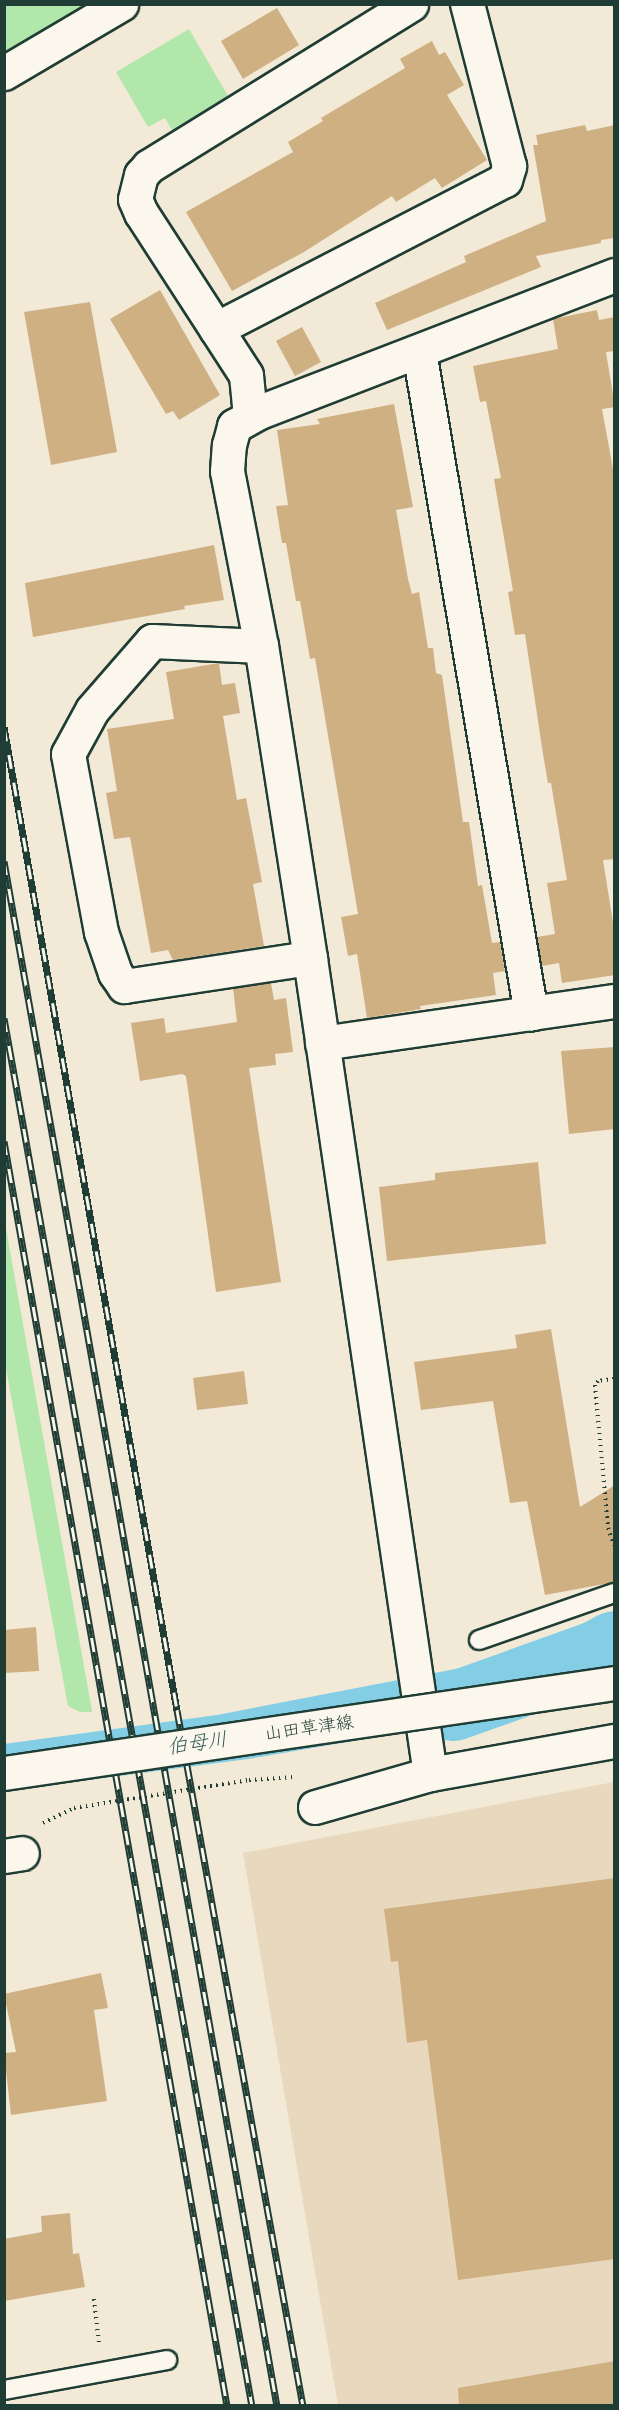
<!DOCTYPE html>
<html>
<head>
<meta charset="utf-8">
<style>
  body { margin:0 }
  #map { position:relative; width:619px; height:2410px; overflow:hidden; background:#f2e9d7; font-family:Delius,"Klee One",sans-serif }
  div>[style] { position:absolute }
  .built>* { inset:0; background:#e8d8be }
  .green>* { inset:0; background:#b1e7aa }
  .water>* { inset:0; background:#84cee5 }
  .river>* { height:69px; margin:-34.5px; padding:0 34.5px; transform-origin:34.5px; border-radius:34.5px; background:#84cee5 }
  .building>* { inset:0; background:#cfb083 }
  .path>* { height:4px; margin-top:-2px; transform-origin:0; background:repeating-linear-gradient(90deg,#1f3d34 0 1.5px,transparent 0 6px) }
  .roads { filter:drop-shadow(2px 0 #1f3d34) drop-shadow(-2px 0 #1f3d34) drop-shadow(0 2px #1f3d34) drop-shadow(0 -2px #1f3d34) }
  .service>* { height:18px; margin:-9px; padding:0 9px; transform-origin:9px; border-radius:9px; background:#fbf7ec }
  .minor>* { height:33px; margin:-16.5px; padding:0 16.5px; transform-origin:16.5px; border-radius:16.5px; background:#fbf7ec }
  .rail>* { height:7px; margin-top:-3.5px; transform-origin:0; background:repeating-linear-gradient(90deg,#fbf7ec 0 14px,#1f3d34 0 28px); box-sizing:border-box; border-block:2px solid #1f3d34 }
  .path-bridge>* { height:4px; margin-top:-2px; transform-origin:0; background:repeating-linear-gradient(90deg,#1f3d34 0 1.5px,transparent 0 6px) }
  .bridges { filter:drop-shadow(2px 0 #1f3d34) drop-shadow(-2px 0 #1f3d34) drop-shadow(0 2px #1f3d34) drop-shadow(0 -2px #1f3d34) }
  .secondary-bridge>* { height:33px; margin:-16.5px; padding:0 16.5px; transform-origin:16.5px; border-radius:16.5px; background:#fbf7ec }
  span { translate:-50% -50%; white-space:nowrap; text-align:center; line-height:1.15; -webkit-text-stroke:6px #fbf7ec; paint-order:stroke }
  .street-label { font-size:18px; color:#1f3d34 }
  .water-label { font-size:20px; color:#335a57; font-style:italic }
  .frame { position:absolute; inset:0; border:6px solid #1f3d34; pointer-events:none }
</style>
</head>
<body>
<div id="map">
  <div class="built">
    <i style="clip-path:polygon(614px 1782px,614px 2405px,338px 2405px,243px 1853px)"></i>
  </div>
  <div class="green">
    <i style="clip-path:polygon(5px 4px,87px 4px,87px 5px,5px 51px)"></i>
    <i style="clip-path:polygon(189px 29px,228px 96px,172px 130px,165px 118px,148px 127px,116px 72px)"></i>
    <i style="clip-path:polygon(5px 1223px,92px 1711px,92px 1712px,80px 1712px,68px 1706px,5px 1363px)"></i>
  </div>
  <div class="water">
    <i style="clip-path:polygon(528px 1655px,537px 1677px,530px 1704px,476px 1720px,248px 1759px,5px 1791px,4px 1744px,217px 1715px)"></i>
  </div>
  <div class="river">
    <i style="left:453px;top:1706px;width:154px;rotate:-19.7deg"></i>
    <i style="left:598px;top:1654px;width:18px;rotate:-29deg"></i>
  </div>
  <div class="building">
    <i style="clip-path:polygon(277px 8px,299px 45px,243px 79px,221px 41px)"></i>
    <i style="clip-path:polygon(432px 41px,439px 55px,445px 52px,464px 85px,447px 95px,487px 160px,442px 188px,435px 178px,396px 202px,392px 196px,304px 252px,232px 291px,186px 212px,293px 152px,288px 142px,323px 121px,321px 118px,405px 68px,400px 59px)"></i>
    <i style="clip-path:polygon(585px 125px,587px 131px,615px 125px,615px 238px,601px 240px,601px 243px,536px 256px,541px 267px,387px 330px,375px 303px,466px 262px,464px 256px,546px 221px,533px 145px,538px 145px,536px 135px)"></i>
    <i style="clip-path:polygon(160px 290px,220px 395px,179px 420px,173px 411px,166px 414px,110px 319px)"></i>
    <i style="clip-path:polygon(90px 302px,117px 452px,51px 465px,24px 312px)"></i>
    <i style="clip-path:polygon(597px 310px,599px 320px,615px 317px,615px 351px,606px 352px,615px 407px,602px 409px,615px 480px,615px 859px,603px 860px,615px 935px,615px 975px,562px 983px,559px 963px,542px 966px,537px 937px,555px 934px,547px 883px,567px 880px,551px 783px,548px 783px,543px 754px,525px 634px,515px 635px,508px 592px,513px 591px,494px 479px,501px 478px,486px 401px,480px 402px,473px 366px,558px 349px,553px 319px)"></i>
    <i style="clip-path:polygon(302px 327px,321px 362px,295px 376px,276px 341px)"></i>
    <i style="clip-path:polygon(394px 404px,413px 507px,396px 510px,408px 579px,412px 594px,419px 592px,428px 648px,433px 648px,436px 673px,442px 675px,463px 822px,469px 822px,478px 886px,482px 885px,492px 943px,500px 942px,505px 971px,493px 973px,496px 995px,420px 1006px,421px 1009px,367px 1018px,357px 954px,348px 956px,341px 917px,358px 914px,315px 658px,310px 659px,300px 601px,296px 601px,286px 543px,282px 543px,276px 506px,288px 505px,277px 430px,320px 424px,317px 419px)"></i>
    <i style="clip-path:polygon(214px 545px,224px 600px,184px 606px,185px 609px,33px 637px,25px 583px)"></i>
    <i style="clip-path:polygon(219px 663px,222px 685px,235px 683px,240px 713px,223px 716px,237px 800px,246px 798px,262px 882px,253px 884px,264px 946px,173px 960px,168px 950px,151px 953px,130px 837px,114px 839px,106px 793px,117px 791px,107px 729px,174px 719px,166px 672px)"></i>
    <i style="clip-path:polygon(271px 983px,274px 1000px,286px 998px,293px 1052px,275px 1054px,276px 1065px,249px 1068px,281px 1282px,216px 1292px,186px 1076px,182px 1074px,140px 1081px,131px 1023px,164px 1018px,166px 1033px,237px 1022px,233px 988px)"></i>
    <i style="clip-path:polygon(615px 1047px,615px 1129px,569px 1134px,561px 1051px)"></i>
    <i style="clip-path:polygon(538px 1162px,546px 1244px,387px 1261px,379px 1187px,435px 1180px,435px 1173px)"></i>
    <i style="clip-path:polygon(551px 1329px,580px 1507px,615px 1485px,615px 1582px,545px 1595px,527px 1501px,510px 1503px,493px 1401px,421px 1410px,414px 1362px,517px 1348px,515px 1335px)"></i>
    <i style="clip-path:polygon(244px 1371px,248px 1404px,197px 1410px,193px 1378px)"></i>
    <i style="clip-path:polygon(36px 1627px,39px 1671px,4px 1673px,4px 1630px)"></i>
    <i style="clip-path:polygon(615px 1878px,615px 2259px,458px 2280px,427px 2040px,407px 2043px,398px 1961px,391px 1962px,384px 1909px)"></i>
    <i style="clip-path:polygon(101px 1973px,108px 2008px,94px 2010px,107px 2101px,11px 2115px,4px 2053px,16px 2052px,4px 1994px)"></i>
    <i style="clip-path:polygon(70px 2213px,73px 2254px,79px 2253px,85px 2287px,4px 2301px,4px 2239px,42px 2232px,41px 2216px)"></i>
    <i style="clip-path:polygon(615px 2361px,615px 2406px,459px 2406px,458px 2388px)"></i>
  </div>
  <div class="path">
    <i style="left:614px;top:1379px;width:16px;rotate:173deg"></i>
    <i style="left:598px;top:1381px;width:5px;rotate:127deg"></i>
    <i style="left:595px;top:1385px;width:144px;rotate:84.8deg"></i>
    <i style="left:608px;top:1528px;width:18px;rotate:71deg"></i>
    <i style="left:249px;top:1780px;width:44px;rotate:-3.9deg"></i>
    <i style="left:43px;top:1823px;width:34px;rotate:-26deg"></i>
    <i style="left:94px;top:2299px;width:44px;rotate:83.5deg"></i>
  </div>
  <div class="roads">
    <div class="service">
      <i style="left:479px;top:1640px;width:143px;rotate:-19.2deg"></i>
      <i style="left:4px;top:2390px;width:166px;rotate:-10.4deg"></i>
    </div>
    <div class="minor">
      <i style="left:4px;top:73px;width:136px;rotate:-30.5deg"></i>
      <i style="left:216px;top:329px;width:325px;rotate:-27.3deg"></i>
      <i style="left:505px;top:180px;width:15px;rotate:-74deg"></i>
      <i style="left:509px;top:166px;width:167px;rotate:-104.5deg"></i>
      <i style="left:419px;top:351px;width:672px;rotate:80.41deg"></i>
      <i style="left:250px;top:416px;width:41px;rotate:-95.6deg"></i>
      <i style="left:246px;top:375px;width:193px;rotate:-122.9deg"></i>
      <i style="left:141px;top:213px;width:15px;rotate:-113deg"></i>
      <i style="left:135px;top:199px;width:25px;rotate:-76deg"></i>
      <i style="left:141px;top:175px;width:12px;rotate:-48deg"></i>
      <i style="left:149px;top:166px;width:308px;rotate:-31.7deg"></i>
      <i style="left:261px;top:646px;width:109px;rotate:-177.4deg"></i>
      <i style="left:152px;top:641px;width:91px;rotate:131deg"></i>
      <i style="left:92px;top:710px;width:50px;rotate:118.6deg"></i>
      <i style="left:68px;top:754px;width:181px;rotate:79.5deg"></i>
      <i style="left:101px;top:932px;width:43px;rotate:71.1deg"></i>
      <i style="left:115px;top:973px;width:16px;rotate:55deg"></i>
      <i style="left:124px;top:986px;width:188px;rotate:-8.6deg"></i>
      <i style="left:322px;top:1043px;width:295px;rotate:-8.2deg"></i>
      <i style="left:430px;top:1774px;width:825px;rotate:-98.37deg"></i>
      <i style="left:310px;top:958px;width:316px;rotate:-98.9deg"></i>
      <i style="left:261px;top:646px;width:178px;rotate:-101deg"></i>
      <i style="left:227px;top:471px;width:26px;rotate:-86deg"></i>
      <i style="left:229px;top:445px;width:20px;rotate:-75deg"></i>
      <i style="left:234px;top:426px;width:26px;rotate:-29deg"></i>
      <i style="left:257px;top:413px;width:383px;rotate:-21.1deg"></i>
      <i style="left:315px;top:1807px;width:120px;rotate:-16deg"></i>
      <i style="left:430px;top:1774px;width:187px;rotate:-10.2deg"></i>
      <i style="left:4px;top:1856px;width:18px;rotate:-9deg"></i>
    </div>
  </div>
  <div class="rail">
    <i style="left:4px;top:727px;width:998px;rotate:80.02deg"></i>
    <i style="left:177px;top:1710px;width:707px;rotate:79.74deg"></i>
    <i style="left:4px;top:861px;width:1569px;rotate:79.98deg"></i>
    <i style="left:4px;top:1018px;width:1410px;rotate:79.87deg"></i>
    <i style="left:4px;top:1141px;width:1285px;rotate:80deg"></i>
  </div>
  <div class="path-bridge">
    <i style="left:74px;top:1808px;width:177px;rotate:-9.1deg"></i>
  </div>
  <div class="bridges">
    <div class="secondary-bridge">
      <i style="left:4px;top:1773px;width:617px;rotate:-8.39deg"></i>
    </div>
  </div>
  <div class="street-label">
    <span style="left:309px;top:1728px;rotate:-8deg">山田草津線</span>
  </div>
  <div class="water-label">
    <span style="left:197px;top:1742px;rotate:-8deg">伯母川</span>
  </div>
  <div class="frame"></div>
</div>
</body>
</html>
